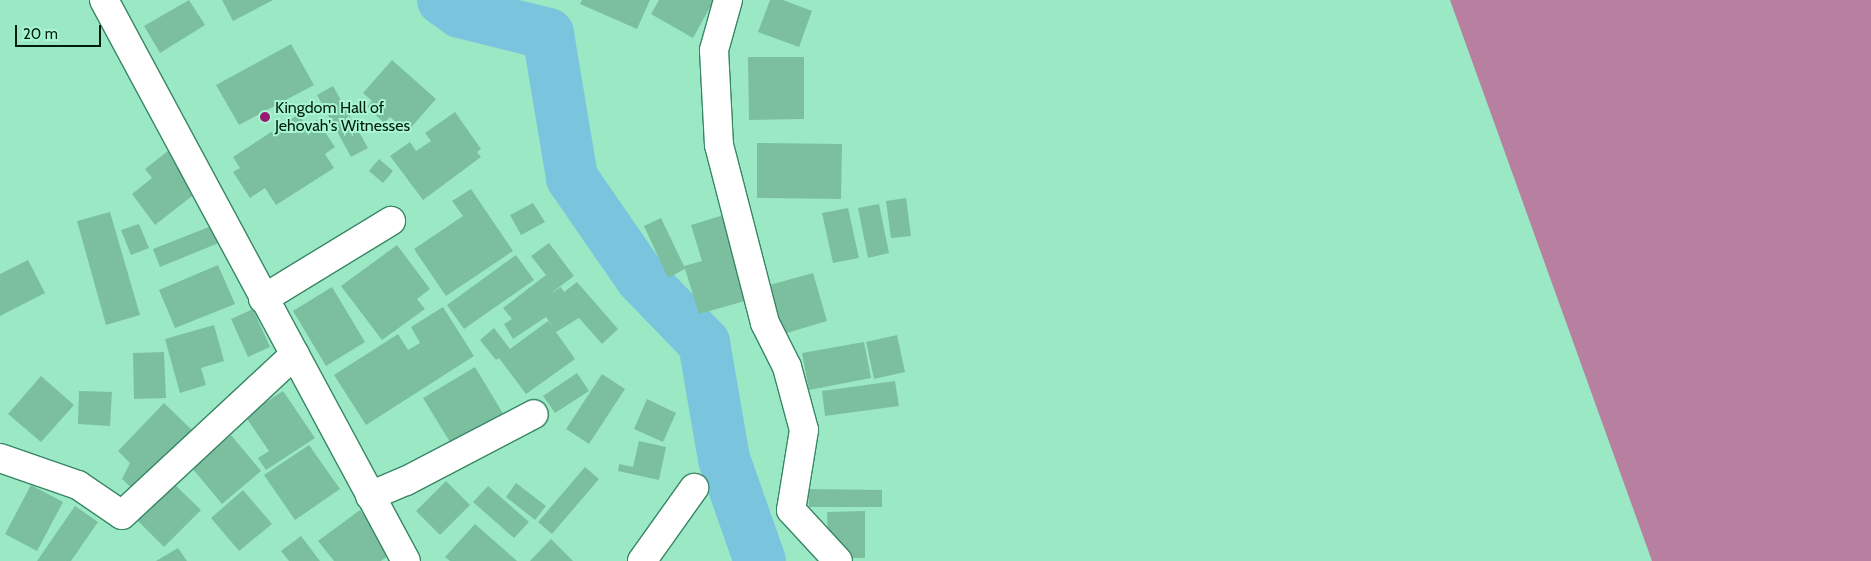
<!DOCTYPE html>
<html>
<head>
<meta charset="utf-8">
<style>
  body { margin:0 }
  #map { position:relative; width:1871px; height:561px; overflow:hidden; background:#9be9c4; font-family:Cabin,sans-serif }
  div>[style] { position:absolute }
  .forest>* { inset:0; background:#b77fa0 }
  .river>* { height:52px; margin:-26px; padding:0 26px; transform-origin:26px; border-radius:26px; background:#7bc4de }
  .building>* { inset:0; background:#7cbf9f }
  .roads { filter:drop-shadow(1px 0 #378665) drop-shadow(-1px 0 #378665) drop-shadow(0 1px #378665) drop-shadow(0 -1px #378665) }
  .street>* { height:28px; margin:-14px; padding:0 14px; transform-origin:14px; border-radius:14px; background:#fff }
  .dots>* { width:14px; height:14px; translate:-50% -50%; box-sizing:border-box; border:2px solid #a8f6d1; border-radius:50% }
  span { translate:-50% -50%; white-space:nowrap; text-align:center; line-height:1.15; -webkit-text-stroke:4px #a8f6d1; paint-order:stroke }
  .poi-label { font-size:16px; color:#001d10 }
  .left { translate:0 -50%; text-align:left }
  .scale { position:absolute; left:15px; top:25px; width:86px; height:22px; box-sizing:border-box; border:2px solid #001d10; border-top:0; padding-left:6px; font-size:15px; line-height:18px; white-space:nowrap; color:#001d10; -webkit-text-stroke:4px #a8f6d1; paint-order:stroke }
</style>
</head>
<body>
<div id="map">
  <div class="forest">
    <i style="clip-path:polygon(1450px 0,1871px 0,1871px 561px,1652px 561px)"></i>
  </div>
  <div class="river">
    <i style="left:443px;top:0;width:21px;rotate:35deg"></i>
    <i style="left:460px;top:12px;width:91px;rotate:14deg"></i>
    <i style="left:548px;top:34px;width:146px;rotate:80.5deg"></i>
    <i style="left:572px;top:178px;width:121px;rotate:55.4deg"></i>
    <i style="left:641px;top:278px;width:91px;rotate:45.9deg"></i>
    <i style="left:704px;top:343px;width:118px;rotate:80.2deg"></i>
    <i style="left:724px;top:459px;width:108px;rotate:70.6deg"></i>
  </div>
  <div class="building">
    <i style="clip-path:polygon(189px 0,205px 25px,160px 53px,144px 26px)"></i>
    <i style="clip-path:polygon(222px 0,273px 0,233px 21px)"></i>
    <i style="clip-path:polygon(582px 0,650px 0,637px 29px,580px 4px)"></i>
    <i style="clip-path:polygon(659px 0,714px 0,693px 38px,651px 14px)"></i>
    <i style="clip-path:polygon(770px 0,783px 0,812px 11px,799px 47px,758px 32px)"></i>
    <i style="clip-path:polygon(291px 44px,314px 85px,239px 125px,216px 85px)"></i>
    <i style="clip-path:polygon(748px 57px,804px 57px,804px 119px,749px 120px)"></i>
    <i style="clip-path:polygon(392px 60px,436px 99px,407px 132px,390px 117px,384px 123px,367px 107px,372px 101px,363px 93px)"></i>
    <i style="clip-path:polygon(333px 86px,368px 148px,351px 157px,317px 95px)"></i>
    <i style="clip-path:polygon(455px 112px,481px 149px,477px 152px,481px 157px,423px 200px,390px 156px,410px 142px,416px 151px,431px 141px,425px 133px)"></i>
    <i style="clip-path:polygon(299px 114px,306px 126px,317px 120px,335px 147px,325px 154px,334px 168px,276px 205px,265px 188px,250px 198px,233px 172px,240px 168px,233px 157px)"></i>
    <i style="clip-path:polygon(757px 143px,842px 144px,841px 199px,757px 198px)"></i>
    <i style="clip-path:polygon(169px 150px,201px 189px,155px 225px,132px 194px,152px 178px,145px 169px)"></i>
    <i style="clip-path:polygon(379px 159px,393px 171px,383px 183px,369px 171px)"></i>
    <i style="clip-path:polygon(471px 189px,513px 251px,446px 296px,414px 249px,463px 216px,452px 201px)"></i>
    <i style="clip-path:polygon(906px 198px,911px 236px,891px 238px,886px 201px)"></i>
    <i style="clip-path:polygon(533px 203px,545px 222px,521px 235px,510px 215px)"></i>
    <i style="clip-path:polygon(879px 204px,889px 253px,868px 258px,858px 208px)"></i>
    <i style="clip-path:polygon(848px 208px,859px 258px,833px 263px,822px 213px)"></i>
    <i style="clip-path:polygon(110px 212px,140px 315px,106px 325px,77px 221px)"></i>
    <i style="clip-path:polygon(727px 214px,752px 299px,699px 314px,685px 269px,668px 278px,644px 226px,661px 218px,684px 266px,702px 261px,691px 225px)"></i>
    <i style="clip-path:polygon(139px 224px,149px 248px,131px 255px,121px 230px)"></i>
    <i style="clip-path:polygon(214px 225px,221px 242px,160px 267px,153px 249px)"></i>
    <i style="clip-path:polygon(549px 243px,574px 276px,550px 294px,561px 287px,564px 292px,577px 282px,618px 329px,602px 344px,579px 318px,556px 332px,575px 359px,526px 394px,499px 358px,496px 360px,480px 340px,494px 328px,510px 349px,548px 321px,553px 327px,546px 317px,513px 339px,504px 324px,512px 319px,503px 308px,546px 275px,531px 256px)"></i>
    <i style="clip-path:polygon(397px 245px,430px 289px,417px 299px,425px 309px,382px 340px,341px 286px)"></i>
    <i style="clip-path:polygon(516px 255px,534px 280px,464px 329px,447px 305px)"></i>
    <i style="clip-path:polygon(28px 260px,45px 293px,0 316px,0 274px)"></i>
    <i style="clip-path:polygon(218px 265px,235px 304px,175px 328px,159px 290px)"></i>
    <i style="clip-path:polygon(813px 273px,827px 321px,780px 335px,766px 286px)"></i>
    <i style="clip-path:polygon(332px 287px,365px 342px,326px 366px,293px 311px)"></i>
    <i style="clip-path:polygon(443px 307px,474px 356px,366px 425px,334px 375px,398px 334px,408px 350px,420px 343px,411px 327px)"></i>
    <i style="clip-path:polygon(253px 309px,270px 347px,248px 357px,231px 319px)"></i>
    <i style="clip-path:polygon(214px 325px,224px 361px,201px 368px,206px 385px,180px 393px,165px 339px)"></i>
    <i style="clip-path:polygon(897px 335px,905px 372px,874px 379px,866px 342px)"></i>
    <i style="clip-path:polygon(864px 342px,871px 378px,809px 390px,802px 353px)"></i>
    <i style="clip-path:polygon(164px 352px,166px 398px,134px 399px,133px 353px)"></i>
    <i style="clip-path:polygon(475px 367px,504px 415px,453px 447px,423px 398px)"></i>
    <i style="clip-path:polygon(577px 373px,589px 391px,555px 413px,543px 396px)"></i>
    <i style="clip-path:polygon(602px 374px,625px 389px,589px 444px,566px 429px)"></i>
    <i style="clip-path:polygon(41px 376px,74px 405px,41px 442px,8px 414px)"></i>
    <i style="clip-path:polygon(895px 381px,899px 406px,825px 416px,822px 391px)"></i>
    <i style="clip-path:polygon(79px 391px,112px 392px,110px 426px,78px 424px)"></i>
    <i style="clip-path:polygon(283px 391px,315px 438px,266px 470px,258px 458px,269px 451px,245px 416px)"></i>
    <i style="clip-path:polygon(647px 399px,676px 413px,663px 442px,634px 429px)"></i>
    <i style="clip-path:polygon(164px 403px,196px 434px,139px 495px,122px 479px,130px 463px,118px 451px)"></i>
    <i style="clip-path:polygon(231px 435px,261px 471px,222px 504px,192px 468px)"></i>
    <i style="clip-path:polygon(639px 441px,666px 447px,659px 480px,618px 471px,619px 464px,633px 467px)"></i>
    <i style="clip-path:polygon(309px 445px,340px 489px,295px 520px,264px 475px)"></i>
    <i style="clip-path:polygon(585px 467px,599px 479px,552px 534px,538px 522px)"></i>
    <i style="clip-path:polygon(446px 481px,470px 505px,440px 535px,416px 511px)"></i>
    <i style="clip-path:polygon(172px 482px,201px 510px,164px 547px,136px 519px)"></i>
    <i style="clip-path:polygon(516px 483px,546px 506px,535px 520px,506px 497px)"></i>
    <i style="clip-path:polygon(31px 485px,63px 502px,37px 551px,5px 534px)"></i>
    <i style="clip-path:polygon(488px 486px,529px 522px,514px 538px,473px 502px)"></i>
    <i style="clip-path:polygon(808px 489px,882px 490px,882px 507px,809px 507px)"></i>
    <i style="clip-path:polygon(243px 490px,272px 524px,239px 551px,211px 518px)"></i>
    <i style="clip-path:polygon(75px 506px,98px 522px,71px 561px,37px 561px)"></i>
    <i style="clip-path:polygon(360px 510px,393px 552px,381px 561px,334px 561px,318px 541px)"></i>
    <i style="clip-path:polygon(865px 511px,865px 558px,838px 558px,828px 544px,827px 512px)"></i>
    <i style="clip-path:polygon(475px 524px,517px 561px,450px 561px,445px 557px)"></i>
    <i style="clip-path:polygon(301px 536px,320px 561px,289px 561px,281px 551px)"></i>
    <i style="clip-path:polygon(551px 539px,573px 561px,530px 561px)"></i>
    <i style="clip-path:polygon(178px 548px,187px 561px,156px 561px)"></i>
  </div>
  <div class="roads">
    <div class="street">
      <i style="left:104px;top:0;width:637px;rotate:61.71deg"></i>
      <i style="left:728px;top:0;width:52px;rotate:105.6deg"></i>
      <i style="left:714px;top:50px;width:95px;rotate:87deg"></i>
      <i style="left:719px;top:145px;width:184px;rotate:75.5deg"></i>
      <i style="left:765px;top:323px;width:49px;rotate:63.4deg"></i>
      <i style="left:787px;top:367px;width:65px;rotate:74.9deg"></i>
      <i style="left:804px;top:430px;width:81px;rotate:99.2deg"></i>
      <i style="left:791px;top:510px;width:69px;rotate:47.3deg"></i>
      <i style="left:263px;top:299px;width:150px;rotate:-31.4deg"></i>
      <i style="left:0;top:458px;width:83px;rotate:19.1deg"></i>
      <i style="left:78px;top:485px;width:53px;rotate:34.3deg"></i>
      <i style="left:122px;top:515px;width:236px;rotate:-42.9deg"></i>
      <i style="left:370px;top:496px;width:39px;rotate:-23deg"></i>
      <i style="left:406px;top:481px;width:144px;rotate:-27.6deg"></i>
      <i style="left:642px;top:561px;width:90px;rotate:-54.5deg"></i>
    </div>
  </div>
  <div class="dots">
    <i style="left:265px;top:117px;background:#981b73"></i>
  </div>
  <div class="poi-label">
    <span class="left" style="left:275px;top:117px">Kingdom Hall of<br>Jehovah's Witnesses</span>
  </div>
  <div class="scale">20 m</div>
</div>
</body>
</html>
